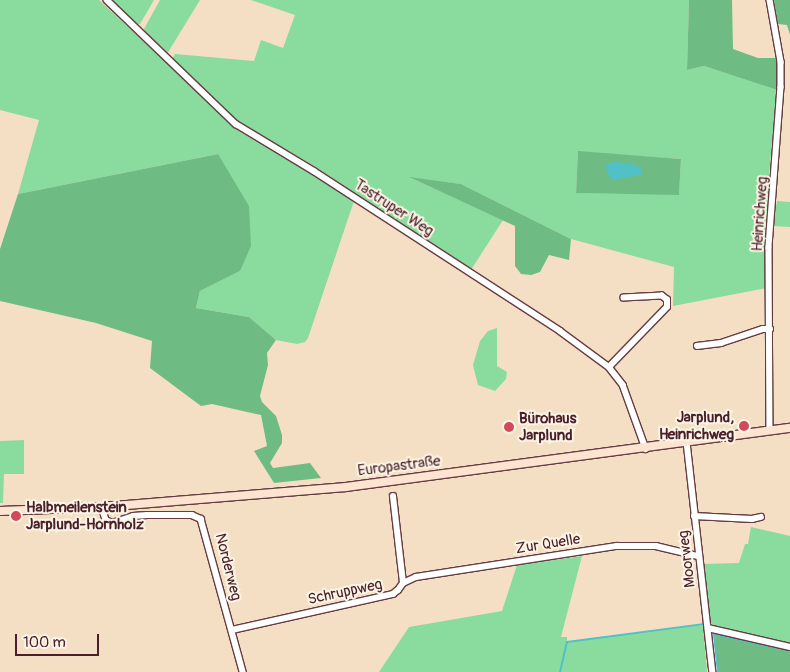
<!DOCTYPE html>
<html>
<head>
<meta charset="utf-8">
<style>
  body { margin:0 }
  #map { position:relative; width:790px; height:672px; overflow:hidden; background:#f5dfc4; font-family:Pangolin,sans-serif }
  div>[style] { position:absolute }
  .green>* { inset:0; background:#89dc9d }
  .forest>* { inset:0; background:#6ebc84 }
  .water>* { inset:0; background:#51c0c7 }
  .stream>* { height:2px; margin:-1px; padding:0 1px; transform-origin:1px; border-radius:1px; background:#51c0c7 }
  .roads { filter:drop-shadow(1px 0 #643c42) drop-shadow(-1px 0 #643c42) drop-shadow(0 1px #643c42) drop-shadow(0 -1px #643c42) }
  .street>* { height:5.5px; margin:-2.75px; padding:0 2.75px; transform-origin:2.75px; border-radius:2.75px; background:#fff }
  .secondary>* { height:8px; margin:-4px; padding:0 4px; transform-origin:4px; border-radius:4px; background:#fde4d1 }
  .dots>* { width:14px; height:14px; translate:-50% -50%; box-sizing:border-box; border:2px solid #fcf5e5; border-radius:50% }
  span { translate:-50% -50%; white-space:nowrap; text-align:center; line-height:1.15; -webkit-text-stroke:4px #fcf5e5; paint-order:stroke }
  .street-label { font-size:15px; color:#4a1f2b }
  .poi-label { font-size:15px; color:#4a1f2b; font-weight:700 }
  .right { translate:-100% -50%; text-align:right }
  .left { translate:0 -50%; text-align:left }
  .scale { position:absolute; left:15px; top:634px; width:84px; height:22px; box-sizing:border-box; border:2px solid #4a1f2b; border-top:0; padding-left:6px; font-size:15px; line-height:18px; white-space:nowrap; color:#4a1f2b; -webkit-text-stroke:4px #fcf5e5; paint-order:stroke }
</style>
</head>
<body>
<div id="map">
  <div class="green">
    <i style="clip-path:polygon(0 0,99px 0,242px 133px,313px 173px,354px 201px,308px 338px,305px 342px,297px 344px,276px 340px,249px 317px,196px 308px,200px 291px,240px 271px,218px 154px,18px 194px,39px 120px,0 110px)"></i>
    <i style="clip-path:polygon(111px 0,154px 0,140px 24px,136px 25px)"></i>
    <i style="clip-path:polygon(160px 0,200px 0,167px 54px,146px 36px,144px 29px)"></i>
    <i style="clip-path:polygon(evenodd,251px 0,689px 0,687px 70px,704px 66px,777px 90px,769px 175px,767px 288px,673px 306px,674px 267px,571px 239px,461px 184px,411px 178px,503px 220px,471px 270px,314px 166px,238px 121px,172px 59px,175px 54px,254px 61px,261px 40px,283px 48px,295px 15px,251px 0,578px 152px,681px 159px,679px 194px,576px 193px,578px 152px)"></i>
    <i style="clip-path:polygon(777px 201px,790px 202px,790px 227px,773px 226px)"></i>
    <i style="clip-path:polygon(497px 328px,497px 366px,507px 372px,506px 379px,495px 391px,478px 385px,473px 365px,480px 341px,488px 331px)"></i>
    <i style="clip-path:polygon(24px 440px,24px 474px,4px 474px,3px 503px,0 503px,0 441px)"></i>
    <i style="clip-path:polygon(751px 527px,790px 536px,790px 644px,714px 626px,709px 621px,702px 564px,739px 563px,745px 544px,748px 544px)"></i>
    <i style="clip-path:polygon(582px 556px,561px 637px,567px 637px,567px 642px,703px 624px,707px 672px,379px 672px,409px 627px,502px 611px,517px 565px)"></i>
  </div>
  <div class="forest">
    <i style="clip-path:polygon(689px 0,732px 0,733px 49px,758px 58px,778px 58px,777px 90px,704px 66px,687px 70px)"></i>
    <i style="clip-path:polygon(774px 0,790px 0,790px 35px,787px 25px,778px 24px)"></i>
    <i style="clip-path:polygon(578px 151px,681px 159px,679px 195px,576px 193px)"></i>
    <i style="clip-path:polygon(218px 154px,249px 206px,251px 246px,240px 271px,200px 291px,196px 308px,249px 317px,276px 340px,267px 353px,268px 365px,260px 396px,262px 402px,276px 416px,282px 435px,282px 443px,270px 463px,273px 468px,310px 463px,321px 478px,274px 483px,254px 451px,267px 446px,261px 415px,212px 404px,201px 406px,150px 368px,152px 341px,96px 323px,0 301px,0 249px,18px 194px)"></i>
    <i style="clip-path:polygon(409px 177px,461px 184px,571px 239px,569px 260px,549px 255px,540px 272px,531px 275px,521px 274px,515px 266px,515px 226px)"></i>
    <i style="clip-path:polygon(714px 634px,790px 651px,790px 672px,718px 672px)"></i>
  </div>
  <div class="water">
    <i style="clip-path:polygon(614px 162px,633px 164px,641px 168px,641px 175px,612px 180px,606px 170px,607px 164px)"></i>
  </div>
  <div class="stream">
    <i style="left:560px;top:672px;width:31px;rotate:-77deg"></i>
    <i style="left:567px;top:642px;width:137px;rotate:-7.5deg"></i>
    <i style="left:718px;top:672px;width:38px;rotate:-96deg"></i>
    <i style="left:714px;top:634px;width:78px;rotate:12.6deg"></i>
  </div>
  <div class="roads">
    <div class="street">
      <i style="left:107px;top:0;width:179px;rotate:43.9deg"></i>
      <i style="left:236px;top:124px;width:91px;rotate:31.1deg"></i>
      <i style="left:314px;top:171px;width:293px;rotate:33deg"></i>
      <i style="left:560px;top:331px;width:61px;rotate:36.3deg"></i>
      <i style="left:609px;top:367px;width:23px;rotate:52deg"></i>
      <i style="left:623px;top:385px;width:68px;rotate:70.2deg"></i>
      <i style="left:770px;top:0;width:63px;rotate:79.9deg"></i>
      <i style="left:781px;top:62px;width:25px;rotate:90deg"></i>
      <i style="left:781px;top:87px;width:161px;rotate:94.3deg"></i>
      <i style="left:769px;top:248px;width:183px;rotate:89.7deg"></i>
      <i style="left:697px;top:346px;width:24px;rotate:-7deg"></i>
      <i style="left:721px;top:343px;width:44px;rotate:-18.4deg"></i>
      <i style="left:763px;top:329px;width:7px"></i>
      <i style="left:609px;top:367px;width:83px;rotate:-46deg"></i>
      <i style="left:667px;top:307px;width:7px;rotate:-90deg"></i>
      <i style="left:667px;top:300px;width:6px;rotate:-141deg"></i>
      <i style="left:662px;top:296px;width:38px;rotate:177deg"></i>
      <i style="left:687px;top:442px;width:231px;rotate:83.6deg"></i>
      <i style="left:102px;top:507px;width:14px;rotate:73deg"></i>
      <i style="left:106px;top:520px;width:7px;rotate:27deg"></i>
      <i style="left:112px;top:523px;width:22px;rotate:-18deg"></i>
      <i style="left:133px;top:516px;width:14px;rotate:-4deg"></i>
      <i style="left:147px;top:515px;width:45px"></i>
      <i style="left:192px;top:515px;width:10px;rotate:24deg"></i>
      <i style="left:201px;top:519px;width:159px;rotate:74.6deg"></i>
      <i style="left:694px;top:516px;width:58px;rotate:3deg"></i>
      <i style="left:752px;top:519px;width:9px;rotate:-13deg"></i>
      <i style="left:403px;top:583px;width:14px;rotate:-25deg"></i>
      <i style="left:416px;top:577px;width:203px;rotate:-8.8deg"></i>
      <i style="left:617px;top:546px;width:39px"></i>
      <i style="left:656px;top:546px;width:43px;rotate:13.4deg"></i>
      <i style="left:708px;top:628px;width:84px;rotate:13deg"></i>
      <i style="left:232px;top:630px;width:165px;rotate:-12.6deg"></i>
      <i style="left:393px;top:594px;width:6px;rotate:-39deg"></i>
      <i style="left:398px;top:590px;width:9px;rotate:-54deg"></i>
      <i style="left:403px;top:583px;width:87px;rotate:-96.6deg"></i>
    </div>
    <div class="secondary">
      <i style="left:0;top:511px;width:102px;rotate:-2.2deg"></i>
      <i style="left:102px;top:507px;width:245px;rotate:-4.7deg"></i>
      <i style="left:346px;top:487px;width:448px;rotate:-7.6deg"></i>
    </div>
  </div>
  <div class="dots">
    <i style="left:744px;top:426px;background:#d1495b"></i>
    <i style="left:509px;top:427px;background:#d1495b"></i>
    <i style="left:16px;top:516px;background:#d1495b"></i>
  </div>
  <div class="street-label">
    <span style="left:394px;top:208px;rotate:33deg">Tastruper Weg</span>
    <span style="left:760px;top:214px;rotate:-86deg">Heinrichweg</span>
    <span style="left:399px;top:466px;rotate:-7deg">Europastraße</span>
    <span style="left:548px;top:544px;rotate:-9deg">Zur Quelle</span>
    <span style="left:687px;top:559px;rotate:-97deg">Moorweg</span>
    <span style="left:228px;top:567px;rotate:76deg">Norderweg</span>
    <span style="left:345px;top:592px;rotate:-12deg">Schruppweg</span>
  </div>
  <div class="poi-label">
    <span class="right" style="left:734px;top:426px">Jarplund,<br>Heinrichweg</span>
    <span class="left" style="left:519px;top:427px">Bürohaus<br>Jarplund</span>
    <span class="left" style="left:26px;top:516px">Halbmeilenstein<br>Jarplund-Hornholz</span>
  </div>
  <div class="scale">100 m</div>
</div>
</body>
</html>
